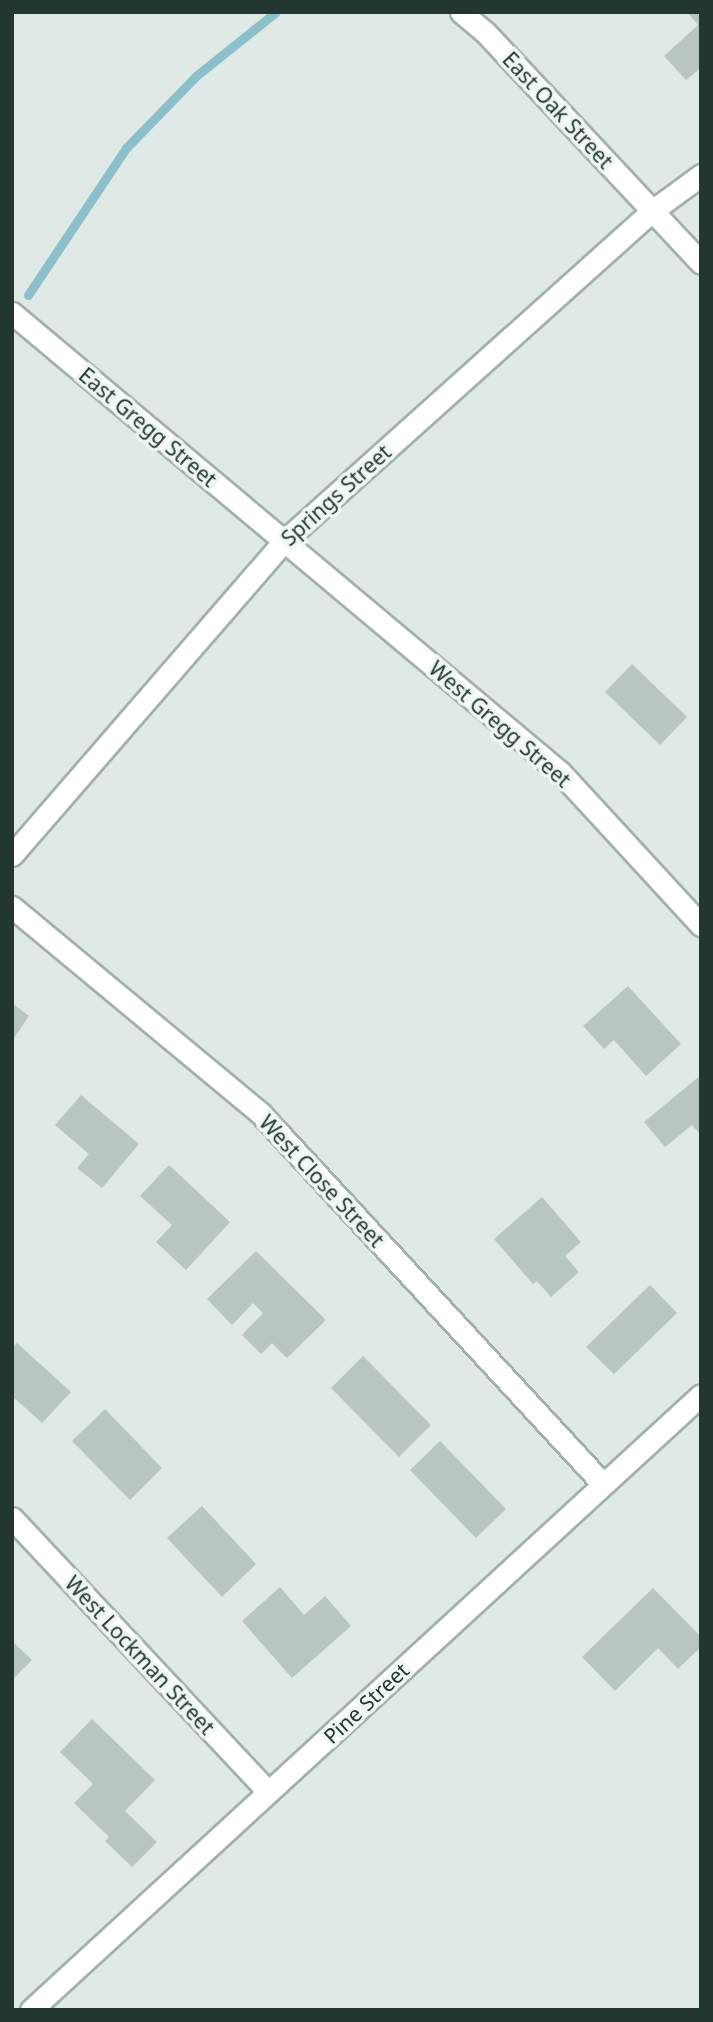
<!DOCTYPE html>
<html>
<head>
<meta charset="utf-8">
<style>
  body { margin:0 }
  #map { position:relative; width:713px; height:2022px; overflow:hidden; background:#dfe9e5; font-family:"Noto Sans",sans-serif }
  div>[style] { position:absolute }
  .stream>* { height:9px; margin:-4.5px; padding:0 4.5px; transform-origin:4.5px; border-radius:4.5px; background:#8bbfca }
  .building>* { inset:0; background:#b8c6c1 }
  .roads { filter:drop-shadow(2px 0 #a3b0ac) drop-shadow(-2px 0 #a3b0ac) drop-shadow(0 2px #a3b0ac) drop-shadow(0 -2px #a3b0ac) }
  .street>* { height:21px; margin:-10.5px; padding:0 10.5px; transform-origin:10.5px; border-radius:10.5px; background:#fff }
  span { translate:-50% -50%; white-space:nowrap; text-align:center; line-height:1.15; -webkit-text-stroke:7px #eff6f3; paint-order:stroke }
  .street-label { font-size:21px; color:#223732 }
  .frame { position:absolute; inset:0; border:14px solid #223732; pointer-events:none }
</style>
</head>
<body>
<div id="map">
  <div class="stream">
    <i style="left:28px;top:295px;width:177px;rotate:-56.3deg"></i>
    <i style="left:126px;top:148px;width:100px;rotate:-45.8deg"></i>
    <i style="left:196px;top:76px;width:102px;rotate:-38.7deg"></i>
  </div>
  <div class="building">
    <i style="clip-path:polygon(687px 12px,701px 12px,701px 68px,686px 80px,664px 56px,698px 25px)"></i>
    <i style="clip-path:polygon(632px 664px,687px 717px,660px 745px,605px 692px)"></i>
    <i style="clip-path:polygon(628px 986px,681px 1044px,646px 1076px,614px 1040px,604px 1049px,583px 1026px)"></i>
    <i style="clip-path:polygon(12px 1003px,29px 1016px,12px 1041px)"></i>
    <i style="clip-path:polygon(701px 1075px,701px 1135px,692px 1125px,665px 1147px,644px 1122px)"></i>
    <i style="clip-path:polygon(81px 1095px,139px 1144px,102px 1188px,77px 1168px,89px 1154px,55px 1125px)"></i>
    <i style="clip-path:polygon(169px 1165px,230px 1222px,186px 1270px,156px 1242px,172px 1225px,140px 1196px)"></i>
    <i style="clip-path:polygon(542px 1197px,581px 1242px,565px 1256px,579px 1272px,551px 1297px,537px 1281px,533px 1284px,494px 1239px)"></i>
    <i style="clip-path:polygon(256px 1251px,326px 1320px,287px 1358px,272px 1343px,261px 1354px,242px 1335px,263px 1313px,253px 1303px,232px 1325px,207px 1299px)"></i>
    <i style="clip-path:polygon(650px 1285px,677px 1313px,614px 1374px,586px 1347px)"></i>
    <i style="clip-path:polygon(17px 1343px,71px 1392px,42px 1423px,12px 1396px,12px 1348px)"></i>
    <i style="clip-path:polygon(363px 1356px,431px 1425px,399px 1457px,331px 1388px)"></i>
    <i style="clip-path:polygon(105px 1409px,162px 1468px,130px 1500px,72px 1441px)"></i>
    <i style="clip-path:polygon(440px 1441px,506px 1509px,476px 1538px,410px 1470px)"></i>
    <i style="clip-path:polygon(202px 1506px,256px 1564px,222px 1597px,167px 1538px)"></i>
    <i style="clip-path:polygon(280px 1587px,304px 1615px,325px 1596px,351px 1626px,292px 1678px,242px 1621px)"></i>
    <i style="clip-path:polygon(653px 1588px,701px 1637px,701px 1647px,678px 1669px,658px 1648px,615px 1691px,582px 1657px)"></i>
    <i style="clip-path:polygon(12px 1641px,32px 1660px,12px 1680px)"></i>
    <i style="clip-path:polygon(92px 1719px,155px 1780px,125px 1811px,157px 1842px,132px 1867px,105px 1841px,109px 1837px,74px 1803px,93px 1784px,60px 1752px)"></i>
  </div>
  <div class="roads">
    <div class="street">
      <i style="left:461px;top:12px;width:31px;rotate:40deg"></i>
      <i style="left:485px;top:32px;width:316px;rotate:46.9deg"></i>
      <i style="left:12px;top:313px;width:716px;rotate:39.96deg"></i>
      <i style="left:561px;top:773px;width:207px;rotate:47.4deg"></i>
      <i style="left:12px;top:855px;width:414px;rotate:-49.1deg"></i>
      <i style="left:283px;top:542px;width:496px;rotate:-41.9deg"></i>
      <i style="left:652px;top:211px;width:61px;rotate:-36.3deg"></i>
      <i style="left:12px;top:907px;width:324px;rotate:39.7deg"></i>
      <i style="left:261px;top:1114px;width:504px;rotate:47.25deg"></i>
      <i style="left:12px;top:1518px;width:375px;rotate:46.9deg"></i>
      <i style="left:31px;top:2010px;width:909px;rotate:-42.55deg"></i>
    </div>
  </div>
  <div class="street-label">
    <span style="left:558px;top:110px;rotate:47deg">East Oak Street</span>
    <span style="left:148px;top:427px;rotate:40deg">East Gregg Street</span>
    <span style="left:336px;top:495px;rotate:-42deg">Springs Street</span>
    <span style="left:500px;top:724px;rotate:41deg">West Gregg Street</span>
    <span style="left:322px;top:1181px;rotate:47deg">West Close Street</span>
    <span style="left:140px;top:1655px;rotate:47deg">West Lockman Street</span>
    <span style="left:366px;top:1703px;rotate:-43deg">Pine Street</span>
  </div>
  <div class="frame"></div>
</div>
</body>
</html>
